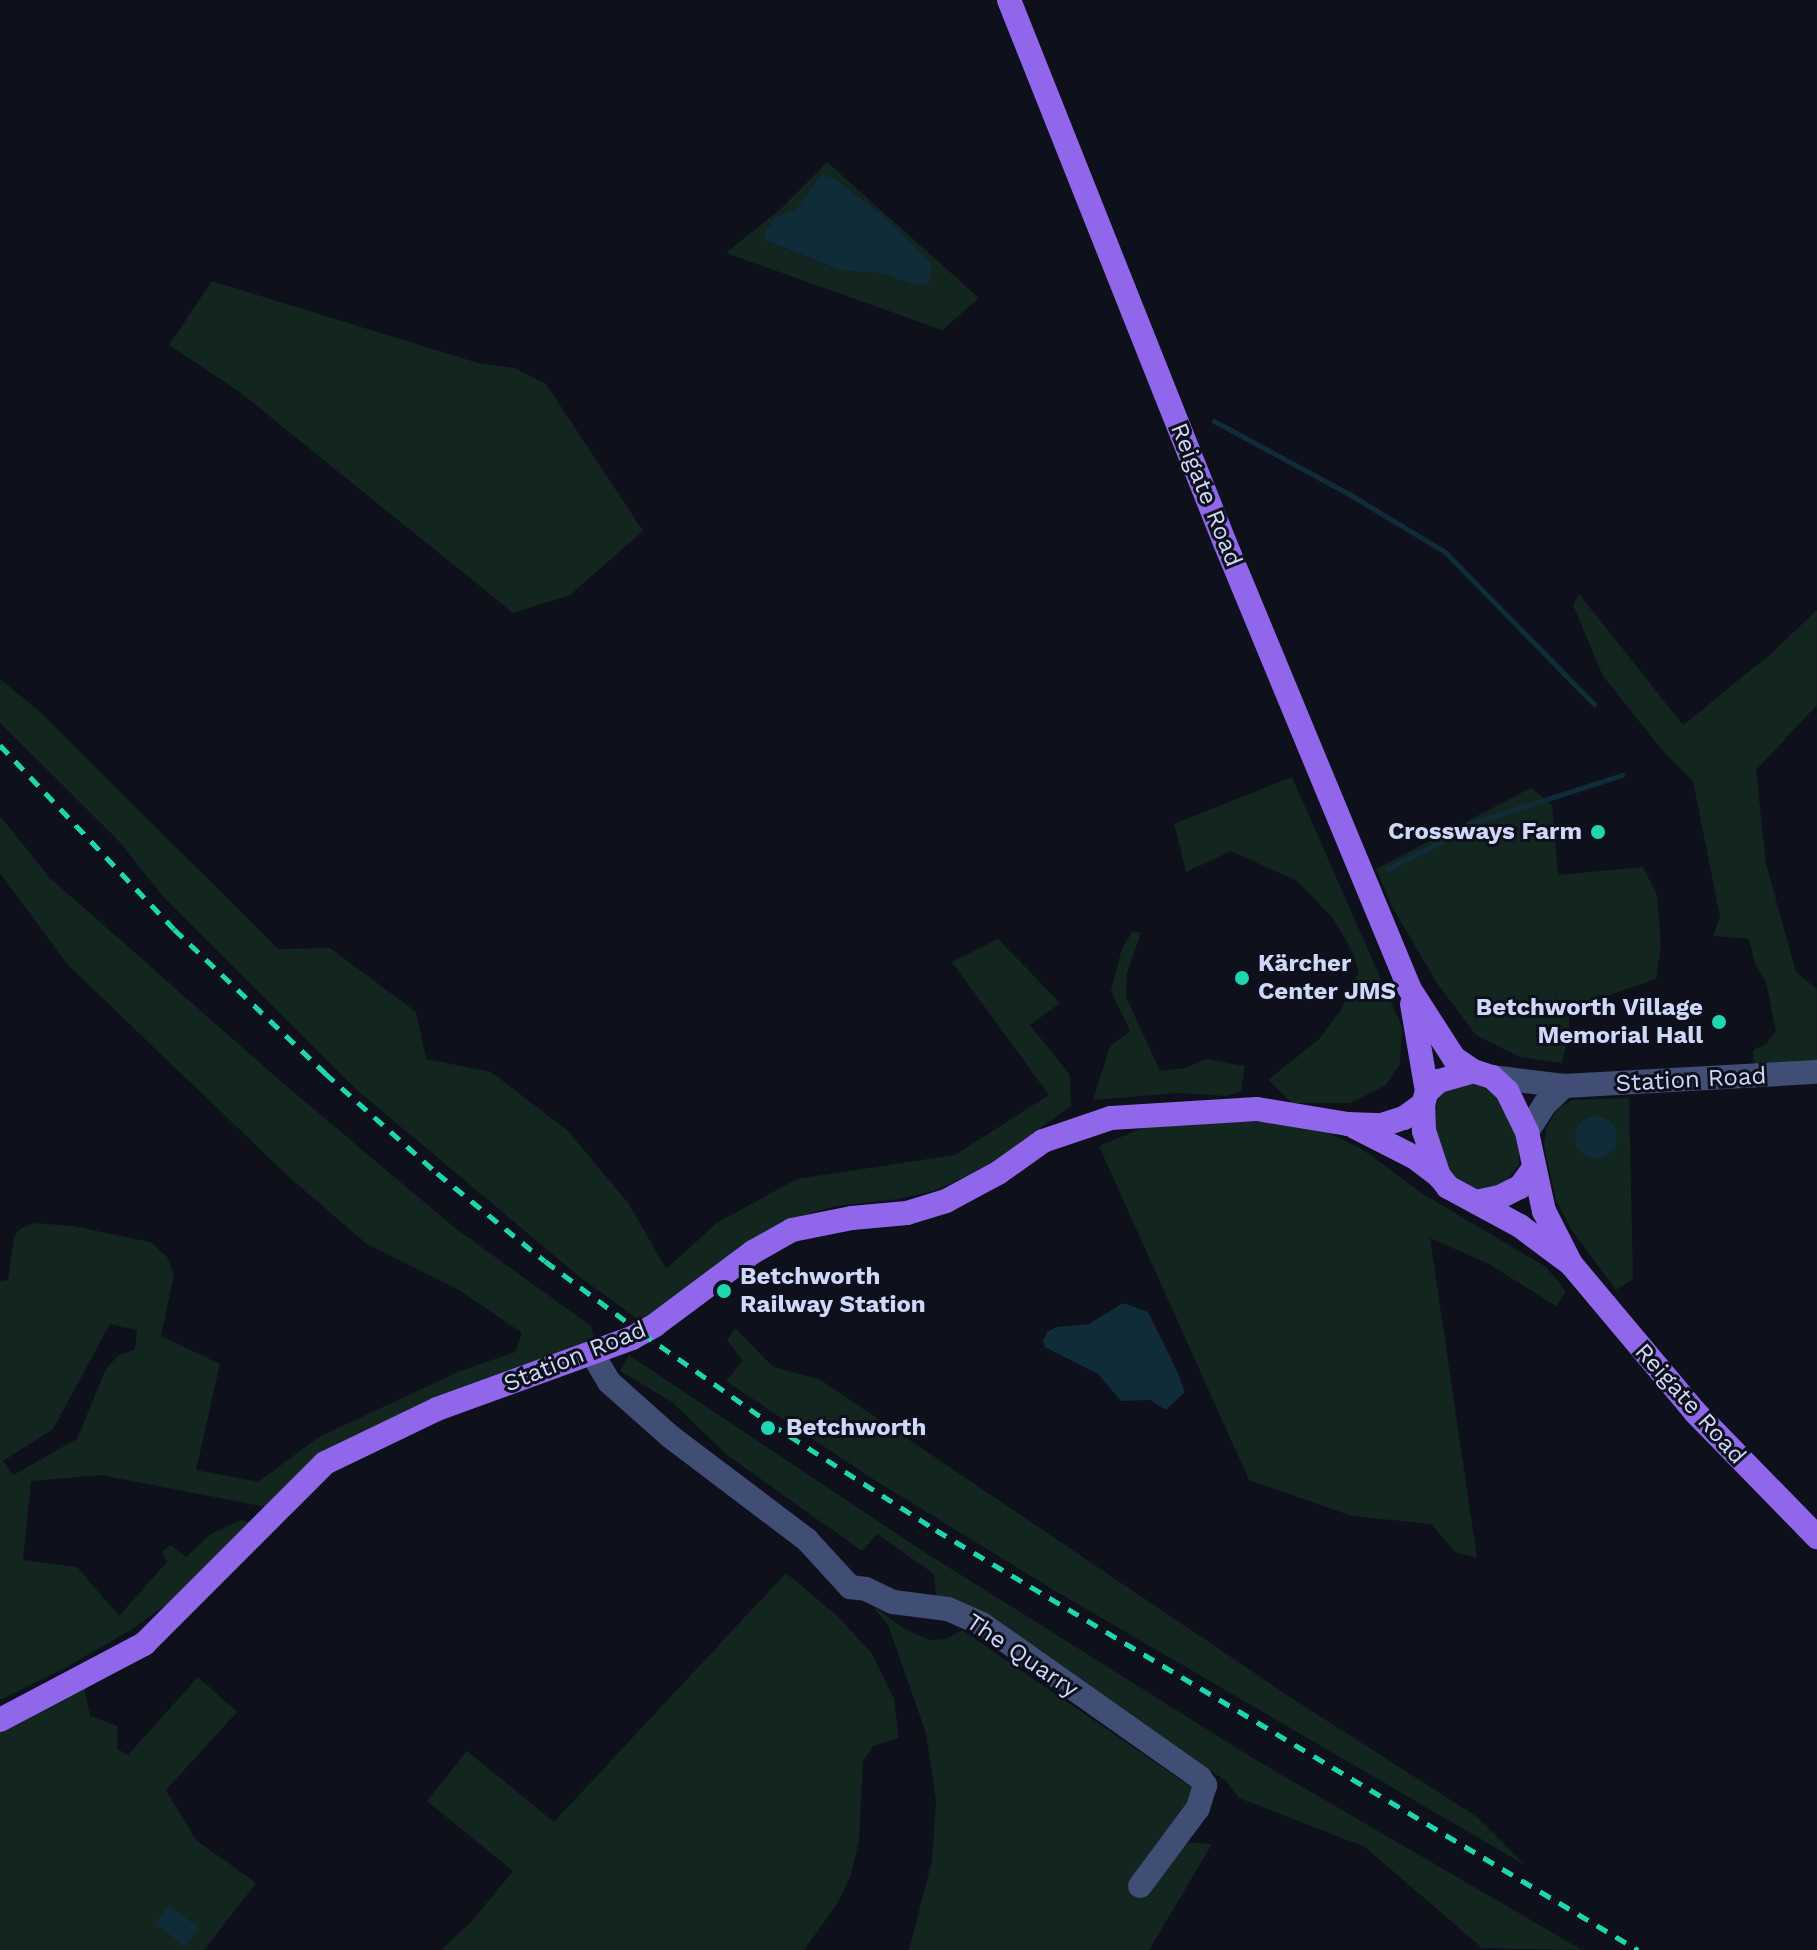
<!DOCTYPE html>
<html>
<head>
<meta charset="utf-8">
<style>
  body { margin:0 }
  #map { position:relative; width:1817px; height:1950px; overflow:hidden; background:#0e101c; font-family:"Work Sans",sans-serif }
  div>[style] { position:absolute }
  .green>* { inset:0; background:#12261f }
  .water>* { inset:0; background:#112c39 }
  .round { border-radius:50% }
  .stream>* { height:5px; margin:-2.5px; padding:0 2.5px; transform-origin:2.5px; border-radius:2.5px; background:#112c39 }
  .minor>* { height:24px; margin:-12px; padding:0 12px; transform-origin:12px; border-radius:12px; background:#404e75 }
  .major>* { height:24px; margin:-12px; padding:0 12px; transform-origin:12px; border-radius:12px; background:#9066ea }
  .rail>* { height:5px; margin-top:-2.5px; transform-origin:0; background:repeating-linear-gradient(90deg,#1ed7b0 0 12px,transparent 0 22px) }
  .dots>* { width:22px; height:22px; translate:-50% -50%; box-sizing:border-box; border:4px solid #0e101c; border-radius:50% }
  span { translate:-50% -50%; white-space:nowrap; text-align:center; line-height:1.15; -webkit-text-stroke:6px #0e101c; paint-order:stroke }
  .street-label { font-size:24px; color:#d0d8f9 }
  .poi-label { font-size:24px; color:#d0d8f9; font-weight:700 }
  .right { translate:-100% -50%; text-align:right }
  .left { translate:0 -50%; text-align:left }
</style>
</head>
<body>
<div id="map">
  <div class="green">
    <i style="clip-path:polygon(evenodd,827px 162px,979px 298px,942px 330px,726px 253px,784px 206px,827px 162px,835px 179px,884px 216px,931px 265px,917px 286px,884px 274px,840px 270px,767px 241px,776px 218px,796px 209px,835px 179px)"></i>
    <i style="clip-path:polygon(212px 281px,478px 363px,515px 368px,546px 384px,643px 531px,570px 595px,513px 613px,241px 393px,169px 345px)"></i>
    <i style="clip-path:polygon(1579px 594px,1683px 725px,1772px 653px,1817px 610px,1817px 705px,1756px 770px,1766px 864px,1796px 972px,1817px 989px,1817px 1064px,1754px 1070px,1753px 1050px,1766px 1044px,1776px 1031px,1766px 982px,1755px 964px,1749px 939px,1713px 936px,1720px 917px,1693px 781px,1662px 750px,1603px 676px,1573px 605px)"></i>
    <i style="clip-path:polygon(0 679px,38px 710px,278px 949px,330px 948px,416px 1012px,426px 1059px,491px 1072px,567px 1130px,629px 1204px,666px 1269px,717px 1223px,797px 1179px,955px 1155px,1049px 1095px,952px 962px,998px 939px,1060px 1003px,1030px 1025px,1070px 1075px,1071px 1106px,981px 1170px,933px 1191px,898px 1199px,836px 1206px,794px 1218px,661px 1313px,639px 1320px,581px 1278px,357px 1090px,161px 894px,118px 840px,0 723px)"></i>
    <i style="clip-path:polygon(1292px 777px,1402px 1027px,1400px 1064px,1386px 1085px,1351px 1103px,1292px 1103px,1268px 1080px,1319px 1039px,1341px 1010px,1359px 972px,1351px 949px,1332px 917px,1297px 881px,1231px 851px,1186px 872px,1174px 824px)"></i>
    <i style="clip-path:polygon(1531px 788px,1552px 805px,1558px 875px,1643px 867px,1657px 895px,1661px 946px,1656px 979px,1569px 1009px,1569px 1032px,1562px 1063px,1520px 1057px,1476px 1035px,1437px 983px,1391px 905px,1376px 869px)"></i>
    <i style="clip-path:polygon(evenodd,0 816px,50px 878px,278px 1079px,455px 1228px,591px 1326px,596px 1347px,434px 1403px,267px 1507px,101px 1475px,31px 1481px,23px 1560px,77px 1567px,119px 1616px,167px 1562px,162px 1552px,170px 1545px,186px 1557px,211px 1534px,241px 1520px,251px 1523px,170px 1602px,132px 1629px,67px 1667px,0 1700px,0 1281px,8px 1280px,14px 1237px,20px 1229px,34px 1223px,73px 1226px,150px 1242px,167px 1257px,174px 1274px,161px 1336px,220px 1364px,196px 1470px,258px 1482px,319px 1437px,458px 1372px,515px 1352px,522px 1333px,459px 1290px,367px 1244px,289px 1177px,67px 964px,0 873px,0 816px,110px 1324px,137px 1330px,135px 1349px,117px 1356px,105px 1371px,77px 1439px,13px 1475px,3px 1461px,53px 1429px,110px 1324px)"></i>
    <i style="clip-path:polygon(1133px 931px,1141px 933px,1127px 973px,1126px 997px,1160px 1071px,1186px 1068px,1206px 1059px,1245px 1066px,1241px 1091px,1226px 1096px,1178px 1093px,1093px 1100px,1110px 1046px,1130px 1031px,1111px 991px,1122px 948px)"></i>
    <i style="clip-path:polygon(1458px 1084px,1476px 1084px,1493px 1092px,1509px 1115px,1519px 1141px,1519px 1165px,1505px 1182px,1483px 1190px,1460px 1184px,1449px 1172px,1435px 1130px,1435px 1108px,1443px 1090px)"></i>
    <i style="clip-path:polygon(1629px 1098px,1633px 1279px,1616px 1290px,1571px 1229px,1556px 1200px,1544px 1146px,1546px 1128px,1559px 1107px,1573px 1100px)"></i>
    <i style="clip-path:polygon(1158px 1122px,1267px 1122px,1316px 1127px,1362px 1149px,1423px 1194px,1546px 1267px,1566px 1291px,1556px 1306px,1489px 1264px,1430px 1238px,1477px 1558px,1455px 1552px,1431px 1524px,1352px 1516px,1249px 1480px,1099px 1146px)"></i>
    <i style="clip-path:polygon(735px 1328px,773px 1367px,819px 1379px,1290px 1697px,1477px 1817px,1525px 1865px,1052px 1589px,873px 1479px,726px 1381px,743px 1361px,727px 1340px)"></i>
    <i style="clip-path:polygon(629px 1355px,921px 1550px,1251px 1757px,1582px 1950px,1482px 1948px,1365px 1847px,1239px 1798px,1226px 1781px,1058px 1670px,936px 1596px,934px 1574px,877px 1534px,862px 1551px,727px 1455px,672px 1402px,620px 1371px)"></i>
    <i style="clip-path:polygon(786px 1573px,837px 1616px,871px 1652px,894px 1699px,899px 1738px,873px 1746px,863px 1761px,859px 1841px,851px 1875px,837px 1904px,804px 1950px,441px 1950px,472px 1921px,513px 1871px,427px 1801px,467px 1751px,554px 1822px)"></i>
    <i style="clip-path:polygon(872px 1605px,905px 1629px,930px 1640px,946px 1639px,962px 1630px,1197px 1791px,1182px 1842px,1212px 1844px,1149px 1950px,909px 1950px,932px 1861px,936px 1801px,926px 1733px,888px 1625px)"></i>
    <i style="clip-path:polygon(198px 1677px,237px 1712px,166px 1790px,196px 1840px,256px 1883px,204px 1950px,0 1950px,0 1725px,84px 1686px,90px 1716px,118px 1726px,117px 1749px,128px 1755px)"></i>
  </div>
  <div class="water">
    <i style="clip-path:polygon(822px 174px,835px 179px,884px 216px,932px 265px,929px 283px,917px 286px,884px 274px,840px 270px,767px 241px,764px 234px,776px 217px,796px 209px)"></i>
    <i class="round" style="left:1575px;top:1116px;width:42px;height:42px"></i>
    <i style="clip-path:polygon(1123px 1303px,1148px 1312px,1178px 1373px,1185px 1392px,1166px 1410px,1150px 1400px,1121px 1401px,1098px 1374px,1045px 1347px,1043px 1341px,1047px 1332px,1057px 1327px,1089px 1324px)"></i>
    <i style="clip-path:polygon(168px 1906px,199px 1927px,185px 1946px,155px 1924px)"></i>
  </div>
  <div class="stream">
    <i style="left:1214px;top:421px;width:153px;rotate:28.4deg"></i>
    <i style="left:1349px;top:494px;width:112px;rotate:31.1deg"></i>
    <i style="left:1445px;top:552px;width:213px;rotate:45.6deg"></i>
    <i style="left:1469px;top:824px;width:161px;rotate:-17.8deg"></i>
    <i style="left:1388px;top:869px;width:76px;rotate:-27.2deg"></i>
  </div>
  <div class="minor">
    <i style="left:1492px;top:1077px;width:73px;rotate:7.1deg"></i>
    <i style="left:1564px;top:1086px;width:253px;rotate:-3.2deg"></i>
    <i style="left:1527px;top:1132px;width:33px;rotate:-57deg"></i>
    <i style="left:1545px;top:1104px;width:26px;rotate:-43deg"></i>
    <i style="left:593px;top:1355px;width:31px;rotate:59deg"></i>
    <i style="left:609px;top:1382px;width:83px;rotate:41.6deg"></i>
    <i style="left:671px;top:1437px;width:171px;rotate:37.1deg"></i>
    <i style="left:807px;top:1540px;width:64px;rotate:47.5deg"></i>
    <i style="left:850px;top:1587px;width:16px;rotate:7deg"></i>
    <i style="left:866px;top:1589px;width:30px;rotate:26deg"></i>
    <i style="left:893px;top:1602px;width:55px;rotate:7.3deg"></i>
    <i style="left:948px;top:1609px;width:37px;rotate:24deg"></i>
    <i style="left:982px;top:1624px;width:267px;rotate:35.2deg"></i>
    <i style="left:1200px;top:1778px;width:9px;rotate:54deg"></i>
    <i style="left:1205px;top:1785px;width:24px;rotate:107deg"></i>
    <i style="left:1198px;top:1808px;width:97px;rotate:126.6deg"></i>
  </div>
  <div class="major">
    <i style="left:1009px;top:0;width:584px;rotate:68.31deg"></i>
    <i style="left:1225px;top:543px;width:482px;rotate:67.5deg"></i>
    <i style="left:1409px;top:988px;width:83px;rotate:57.3deg"></i>
    <i style="left:1454px;top:1058px;width:23px;rotate:34deg"></i>
    <i style="left:1412px;top:1004px;width:89px;rotate:80.3deg"></i>
    <i style="left:1355px;top:1127px;width:66px;rotate:27deg"></i>
    <i style="left:1414px;top:1157px;width:31px;rotate:37deg"></i>
    <i style="left:1476px;top:1202px;width:25px;rotate:-12deg"></i>
    <i style="left:1500px;top:1197px;width:22px;rotate:-27deg"></i>
    <i style="left:1520px;top:1187px;width:22px;rotate:-54deg"></i>
    <i style="left:1571px;top:1264px;width:64px;rotate:-143.3deg"></i>
    <i style="left:1520px;top:1226px;width:82px;rotate:-151.6deg"></i>
    <i style="left:1448px;top:1187px;width:14px;rotate:-129deg"></i>
    <i style="left:1439px;top:1176px;width:47px;rotate:-108.4deg"></i>
    <i style="left:1424px;top:1131px;width:27px;rotate:-92deg"></i>
    <i style="left:1423px;top:1104px;width:13px;rotate:-72deg"></i>
    <i style="left:1427px;top:1092px;width:16px;rotate:-43deg"></i>
    <i style="left:1439px;top:1081px;width:35px;rotate:-16deg"></i>
    <i style="left:1473px;top:1071px;width:20px;rotate:18deg"></i>
    <i style="left:1492px;top:1077px;width:21px;rotate:43deg"></i>
    <i style="left:1507px;top:1091px;width:46px;rotate:64deg"></i>
    <i style="left:1527px;top:1132px;width:81px;rotate:77.9deg"></i>
    <i style="left:1544px;top:1211px;width:59px;rotate:63deg"></i>
    <i style="left:1571px;top:1264px;width:193px;rotate:50deg"></i>
    <i style="left:1695px;top:1412px;width:175px;rotate:45.7deg"></i>
    <i style="left:0;top:1720px;width:163px;rotate:-27.8deg"></i>
    <i style="left:144px;top:1644px;width:256px;rotate:-45deg"></i>
    <i style="left:325px;top:1463px;width:124px;rotate:-25.7deg"></i>
    <i style="left:437px;top:1409px;width:208px;rotate:-20deg"></i>
    <i style="left:632px;top:1338px;width:26px;rotate:-29deg"></i>
    <i style="left:655px;top:1325px;width:122px;rotate:-36.7deg"></i>
    <i style="left:753px;top:1252px;width:45px;rotate:-29.4deg"></i>
    <i style="left:792px;top:1230px;width:61px;rotate:-11.3deg"></i>
    <i style="left:852px;top:1218px;width:55px;rotate:-5.2deg"></i>
    <i style="left:907px;top:1213px;width:41px;rotate:-17.1deg"></i>
    <i style="left:946px;top:1201px;width:59px;rotate:-28.3deg"></i>
    <i style="left:998px;top:1173px;width:55px;rotate:-35.4deg"></i>
    <i style="left:1043px;top:1141px;width:72px;rotate:-18.7deg"></i>
    <i style="left:1111px;top:1118px;width:146px;rotate:-3.5deg"></i>
    <i style="left:1257px;top:1109px;width:92px;rotate:9.4deg"></i>
    <i style="left:1348px;top:1124px;width:34px;rotate:2deg"></i>
    <i style="left:1382px;top:1125px;width:23px;rotate:-18deg"></i>
    <i style="left:1404px;top:1118px;width:24px;rotate:-36deg"></i>
  </div>
  <div class="rail">
    <i style="left:0;top:745px;width:253px;rotate:46.6deg"></i>
    <i style="left:174px;top:929px;width:209px;rotate:43.6deg"></i>
    <i style="left:325px;top:1073px;width:150px;rotate:41.8deg"></i>
    <i style="left:437px;top:1173px;width:139px;rotate:39.2deg"></i>
    <i style="left:545px;top:1261px;width:121px;rotate:36.6deg"></i>
    <i style="left:642px;top:1333px;width:158px;rotate:35.2deg"></i>
    <i style="left:771px;top:1424px;width:196px;rotate:32.7deg"></i>
    <i style="left:936px;top:1530px;width:818px;rotate:30.89deg"></i>
  </div>
  <div class="dots">
    <i style="left:1598px;top:832px;background:#1ed7b0"></i>
    <i style="left:1242px;top:978px;background:#1ed7b0"></i>
    <i style="left:1719px;top:1022px;background:#1ed7b0"></i>
    <i style="left:724px;top:1291px;background:#1ed7b0"></i>
    <i style="left:768px;top:1428px;background:#1ed7b0"></i>
  </div>
  <div class="street-label">
    <span style="left:1206px;top:495px;rotate:68deg">Reigate Road</span>
    <span style="left:1691px;top:1080px;rotate:-3deg">Station Road</span>
    <span style="left:575px;top:1357px;rotate:-22deg">Station Road</span>
    <span style="left:1690px;top:1404px;rotate:48deg">Reigate Road</span>
    <span style="left:1022px;top:1656px;rotate:34deg">The Quarry</span>
  </div>
  <div class="poi-label">
    <span class="right" style="left:1582px;top:832px">Crossways Farm</span>
    <span class="left" style="left:1258px;top:978px">Kärcher<br>Center JMS</span>
    <span class="right" style="left:1703px;top:1022px">Betchworth Village<br>Memorial Hall</span>
    <span class="left" style="left:740px;top:1291px">Betchworth<br>Railway Station</span>
    <span class="left" style="left:786px;top:1428px">Betchworth</span>
  </div>
</div>
</body>
</html>
